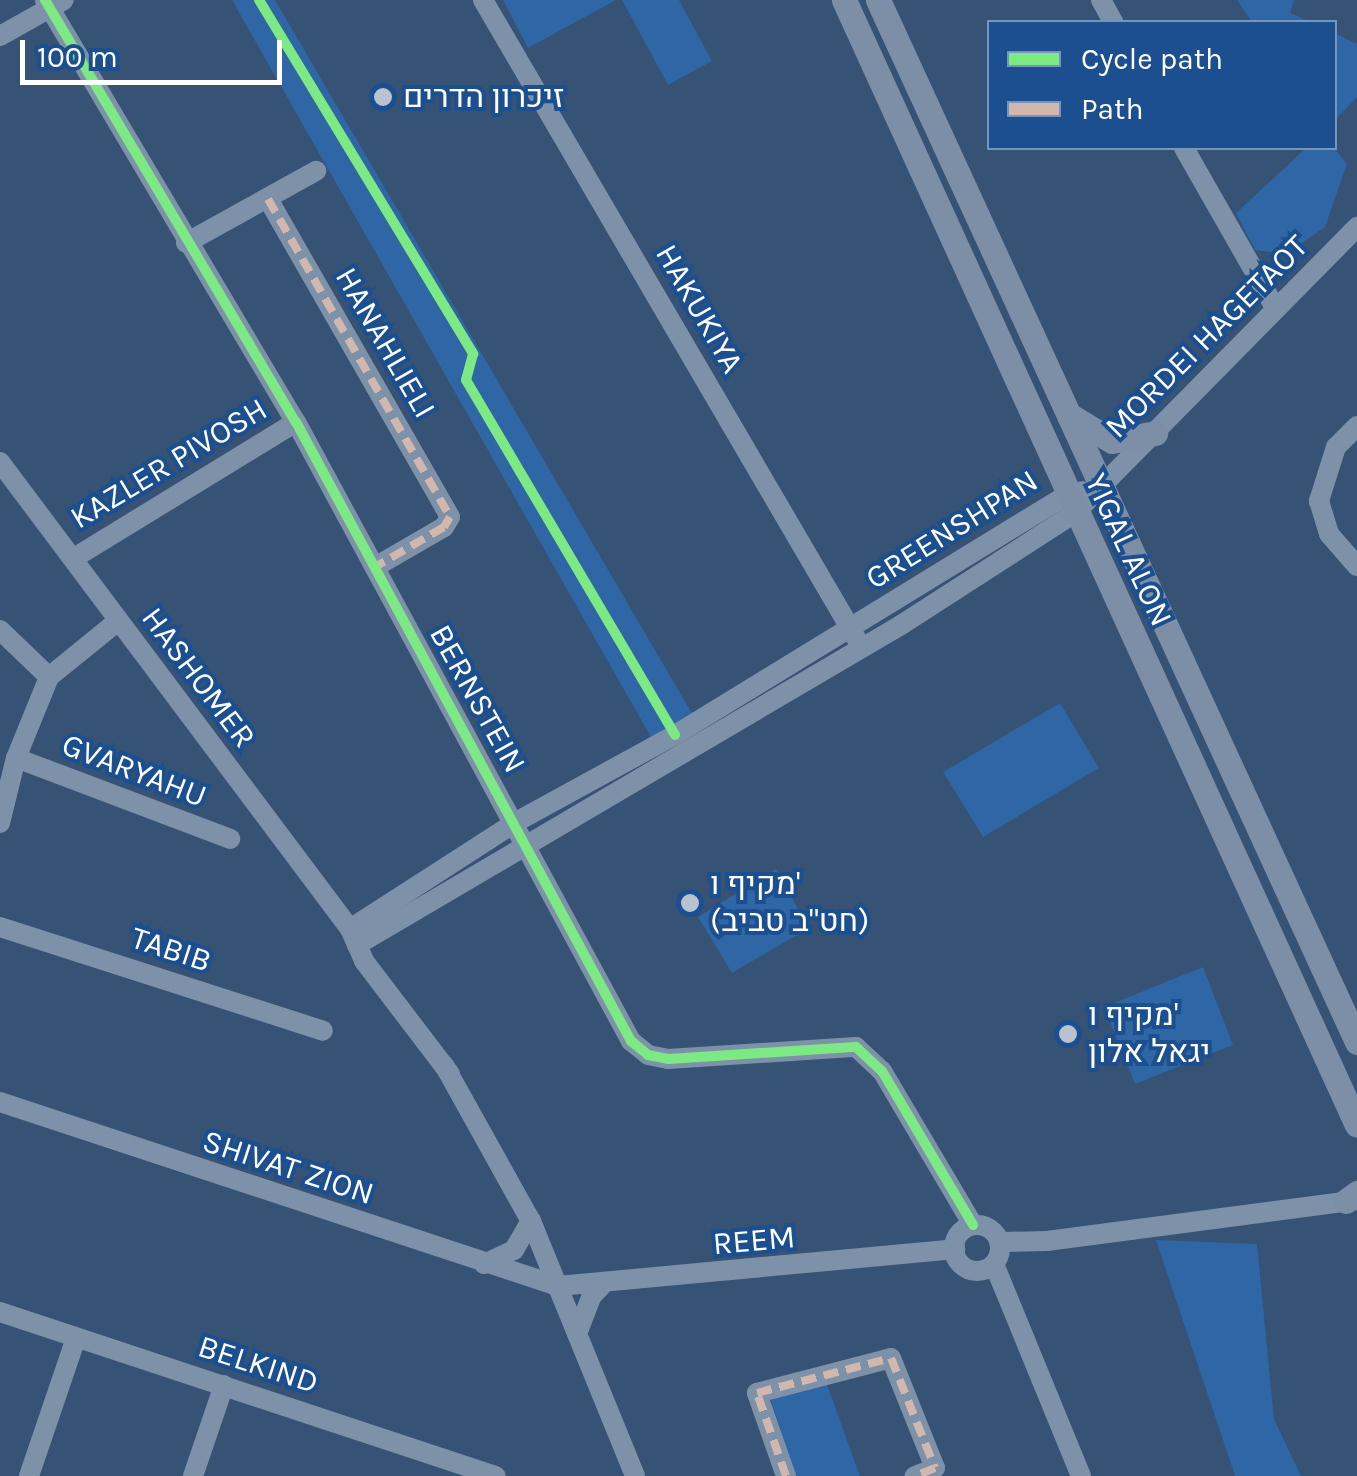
<!DOCTYPE html>
<html>
<head>
<meta charset="utf-8">
<style>
  body { margin:0 }
  #map { position:relative; width:1357px; height:1476px; overflow:hidden; background:#365274; font-family:Karla,Heebo,sans-serif }
  div>[style] { position:absolute }
  .green>* { inset:0; background:#2f66a5 }
  .minor>* { height:20px; margin:-10px; padding:0 10px; transform-origin:10px; border-radius:10px; background:#7d92a8 }
  .minor>.ring { margin:-10px; padding:0; box-sizing:content-box; background:none; border:20px solid #7d92a8; border-radius:50% }
  .major>* { height:25px; margin:-12.5px; padding:0 12.5px; transform-origin:12.5px; border-radius:12.5px; background:#7d8ea7 }
  .quiet>* { height:8px; margin-top:-4px; transform-origin:0; background:repeating-linear-gradient(90deg,#d1b7ad 0 15px,transparent 0 23px) }
  .cycleway>* { height:10px; margin:-5px; padding:0 5px; transform-origin:5px; border-radius:5px; background:#7ce984 }
  .dots>* { width:28px; height:28px; translate:-50% -50%; box-sizing:border-box; border:5px solid #1b4f8f; border-radius:50% }
  span { translate:-50% -50%; white-space:nowrap; text-align:center; line-height:1.15; -webkit-text-stroke:8px #1b4f8f; paint-order:stroke }
  .poi-label { font-size:32px; color:#fff }
  .left { translate:0 -50%; text-align:left }
  .street-label { font-size:32px; color:#fff }
  .legend { position:absolute; left:987px; top:20px; width:350px; height:130px; box-sizing:border-box; background:#1b4f8f; border:2px solid #7695bc; margin:0; padding:12px 18px; list-style:none; font-size:30px; color:#fff }
  .legend li { display:flex; align-items:center; gap:20px; height:50px }
  .legend b { width:50px; border:2px solid #7695bc }
  .scale { position:absolute; left:20px; top:40px; width:262px; height:45px; box-sizing:border-box; border:5px solid #fff; border-top:0; padding-left:12px; font-size:30px; line-height:35px; white-space:nowrap; color:#fff; -webkit-text-stroke:8px #1b4f8f; paint-order:stroke }
</style>
</head>
<body>
<div id="map">
  <div class="green">
    <i style="clip-path:polygon(232px 0,275px 0,697px 722px,656px 746px)"></i>
    <i style="clip-path:polygon(503px 0,616px 0,528px 48px)"></i>
    <i style="clip-path:polygon(622px 0,679px 0,712px 61px,668px 85px)"></i>
    <i style="clip-path:polygon(1237px 0,1294px 0,1290px 13px,1311px 22px,1252px 22px)"></i>
    <i style="clip-path:polygon(1335px 33px,1357px 44px,1357px 97px,1335px 120px)"></i>
    <i style="clip-path:polygon(1306px 148px,1334px 148px,1347px 164px,1325px 227px,1286px 254px,1255px 250px,1236px 213px)"></i>
    <i style="clip-path:polygon(1060px 703px,1099px 768px,983px 837px,943px 772px)"></i>
    <i style="clip-path:polygon(776px 869px,809px 928px,732px 973px,698px 917px)"></i>
    <i style="clip-path:polygon(1203px 967px,1233px 1045px,1135px 1084px,1104px 1007px)"></i>
    <i style="clip-path:polygon(1156px 1240px,1257px 1244px,1274px 1419px,1301px 1476px,1235px 1476px)"></i>
    <i style="clip-path:polygon(826px 1382px,860px 1476px,796px 1476px,770px 1398px)"></i>
  </div>
  <div class="minor">
    <i style="left:45px;top:0;width:491px;rotate:59.3deg"></i>
    <i style="left:296px;top:422px;width:704px;rotate:61.58deg"></i>
    <i style="left:631px;top:1041px;width:22px;rotate:39deg"></i>
    <i style="left:648px;top:1055px;width:20px;rotate:11deg"></i>
    <i style="left:668px;top:1059px;width:188px;rotate:-3.7deg"></i>
    <i style="left:856px;top:1047px;width:35px;rotate:43deg"></i>
    <i style="left:882px;top:1071px;width:179px;rotate:59.4deg"></i>
    <i style="left:483px;top:0;width:739px;rotate:59.69deg"></i>
    <i style="left:1101px;top:0;width:25px;rotate:61deg"></i>
    <i style="left:0;top:36px;width:73px;rotate:-29.4deg"></i>
    <i style="left:1184px;top:148px;width:185px;rotate:60.3deg"></i>
    <i style="left:268px;top:199px;width:366px;rotate:60.2deg"></i>
    <i style="left:450px;top:517px;width:12px;rotate:121deg"></i>
    <i style="left:444px;top:527px;width:80px;rotate:149.9deg"></i>
    <i style="left:186px;top:243px;width:149px;rotate:-29deg"></i>
    <i style="left:1357px;top:426px;width:30px;rotate:135deg"></i>
    <i style="left:1336px;top:447px;width:57px;rotate:107.5deg"></i>
    <i style="left:1319px;top:501px;width:34px;rotate:73deg"></i>
    <i style="left:1329px;top:534px;width:43px;rotate:48.8deg"></i>
    <i style="left:0;top:462px;width:584px;rotate:53.15deg"></i>
    <i style="left:350px;top:929px;width:35px;rotate:66deg"></i>
    <i style="left:364px;top:961px;width:142px;rotate:52.7deg"></i>
    <i style="left:74px;top:558px;width:260px;rotate:-31.5deg"></i>
    <i style="left:0;top:630px;width:68px;rotate:43.8deg"></i>
    <i style="left:16px;top:758px;width:229px;rotate:20.7deg"></i>
    <i style="left:0;top:823px;width:67px;rotate:-76.2deg"></i>
    <i style="left:16px;top:758px;width:87px;rotate:-67.8deg"></i>
    <i style="left:49px;top:677px;width:89px;rotate:-39.1deg"></i>
    <i style="left:0;top:927px;width:339px;rotate:17.8deg"></i>
    <i style="left:350px;top:929px;width:197px;rotate:-32.8deg"></i>
    <i style="left:516px;top:822px;width:181px;rotate:-28.7deg"></i>
    <i style="left:675px;top:735px;width:459px;rotate:-31.5deg"></i>
    <i style="left:1066px;top:495px;width:17px;rotate:-13deg"></i>
    <i style="left:357px;top:945px;width:631px;rotate:-30.47deg"></i>
    <i style="left:901px;top:625px;width:207px;rotate:-32.8deg"></i>
    <i style="left:1075px;top:513px;width:402px;rotate:-45.4deg"></i>
    <i style="left:444px;top:1065px;width:179px;rotate:60.9deg"></i>
    <i style="left:531px;top:1221px;width:275px;rotate:67.8deg"></i>
    <i style="left:0;top:1102px;width:588px;rotate:18.25deg"></i>
    <i style="left:558px;top:1286px;width:399px;rotate:-5.3deg"></i>
    <i class="ring" style="left:954px;top:1225px;width:26px;height:26px"></i>
    <i style="left:1000px;top:1242px;width:47px;rotate:-1.2deg"></i>
    <i style="left:1047px;top:1241px;width:313px;rotate:-7.5deg"></i>
    <i style="left:484px;top:1264px;width:33px;rotate:-25deg"></i>
    <i style="left:514px;top:1250px;width:34px;rotate:-60deg"></i>
    <i style="left:994px;top:1264px;width:229px;rotate:67.7deg"></i>
    <i style="left:0;top:1312px;width:522px;rotate:18.3deg"></i>
    <i style="left:577px;top:1334px;width:40px;rotate:-69deg"></i>
    <i style="left:591px;top:1297px;width:21px;rotate:-47deg"></i>
    <i style="left:29px;top:1476px;width:146px;rotate:-71.2deg"></i>
    <i style="left:193px;top:1476px;width:96px;rotate:-71.2deg"></i>
    <i style="left:786px;top:1476px;width:88px;rotate:-109.3deg"></i>
    <i style="left:757px;top:1393px;width:138px;rotate:-14.6deg"></i>
    <i style="left:891px;top:1358px;width:118px;rotate:68.2deg"></i>
    <i style="left:935px;top:1468px;width:22px;rotate:158deg"></i>
  </div>
  <div class="major">
    <i style="left:844px;top:0;width:1236px;rotate:65.49deg"></i>
    <i style="left:878px;top:0;width:1147px;rotate:65.31deg"></i>
    <i style="left:1069px;top:415px;width:50px;rotate:31.2deg"></i>
    <i style="left:1112px;top:441px;width:44px;rotate:-10.5deg"></i>
    <i style="left:1346px;top:1201px;width:14px;rotate:-36deg"></i>
  </div>
  <div class="quiet">
    <i style="left:268px;top:199px;width:366px;rotate:60.2deg"></i>
    <i style="left:450px;top:517px;width:12px;rotate:121deg"></i>
    <i style="left:444px;top:527px;width:80px;rotate:149.9deg"></i>
    <i style="left:786px;top:1476px;width:88px;rotate:-109.3deg"></i>
    <i style="left:757px;top:1393px;width:138px;rotate:-14.6deg"></i>
    <i style="left:891px;top:1358px;width:118px;rotate:68.2deg"></i>
    <i style="left:935px;top:1468px;width:22px;rotate:158deg"></i>
  </div>
  <div class="cycleway">
    <i style="left:45px;top:0;width:491px;rotate:59.3deg"></i>
    <i style="left:296px;top:422px;width:704px;rotate:61.58deg"></i>
    <i style="left:631px;top:1041px;width:22px;rotate:39deg"></i>
    <i style="left:648px;top:1055px;width:20px;rotate:11deg"></i>
    <i style="left:668px;top:1059px;width:188px;rotate:-3.7deg"></i>
    <i style="left:856px;top:1047px;width:35px;rotate:43deg"></i>
    <i style="left:882px;top:1071px;width:179px;rotate:59.4deg"></i>
    <i style="left:259px;top:0;width:414px;rotate:58.8deg"></i>
    <i style="left:473px;top:354px;width:27px;rotate:105deg"></i>
    <i style="left:466px;top:380px;width:412px;rotate:59.5deg"></i>
  </div>
  <div class="dots">
    <i style="left:383px;top:97px;background:#b9c2ce"></i>
    <i style="left:690px;top:903px;background:#b9c2ce"></i>
    <i style="left:1068px;top:1034px;background:#b9c2ce"></i>
  </div>
  <div class="poi-label">
    <span class="left" style="left:403px;top:97px">זיכרון הדרים</span>
    <span class="left" style="left:710px;top:903px">מקיף ו'<br>(חט"ב טביב)</span>
    <span class="left" style="left:1088px;top:1034px">מקיף ו'<br>יגאל אלון</span>
  </div>
  <div class="street-label">
    <span style="left:699px;top:309px;rotate:60deg">HAKUKIYA</span>
    <span style="left:1207px;top:337px;rotate:-45deg">MORDEI HAGETAOT</span>
    <span style="left:385px;top:343px;rotate:60deg">HANAHLIELI</span>
    <span style="left:169px;top:464px;rotate:-31deg">KAZLER PIVOSH</span>
    <span style="left:952px;top:530px;rotate:-32deg">GREENSHPAN</span>
    <span style="left:1128px;top:550px;rotate:65deg">YIGAL ALON</span>
    <span style="left:198px;top:678px;rotate:53deg">HASHOMER</span>
    <span style="left:477px;top:699px;rotate:61deg">BERNSTEIN</span>
    <span style="left:134px;top:771px;rotate:21deg">GVARYAHU</span>
    <span style="left:171px;top:950px;rotate:18deg">TABIB</span>
    <span style="left:288px;top:1168px;rotate:18deg">SHIVAT ZION</span>
    <span style="left:754px;top:1241px;rotate:-5deg">REEM</span>
    <span style="left:258px;top:1365px;rotate:18deg">BELKIND</span>
  </div>
  <ul class="legend">
  <li><b style="height:12px;background:#7ce984"></b>Cycle path</li>
  <li><b style="height:12px;background:#d1b7ad"></b>Path</li>
  </ul>
  <div class="scale">100 m</div>
</div>
</body>
</html>
